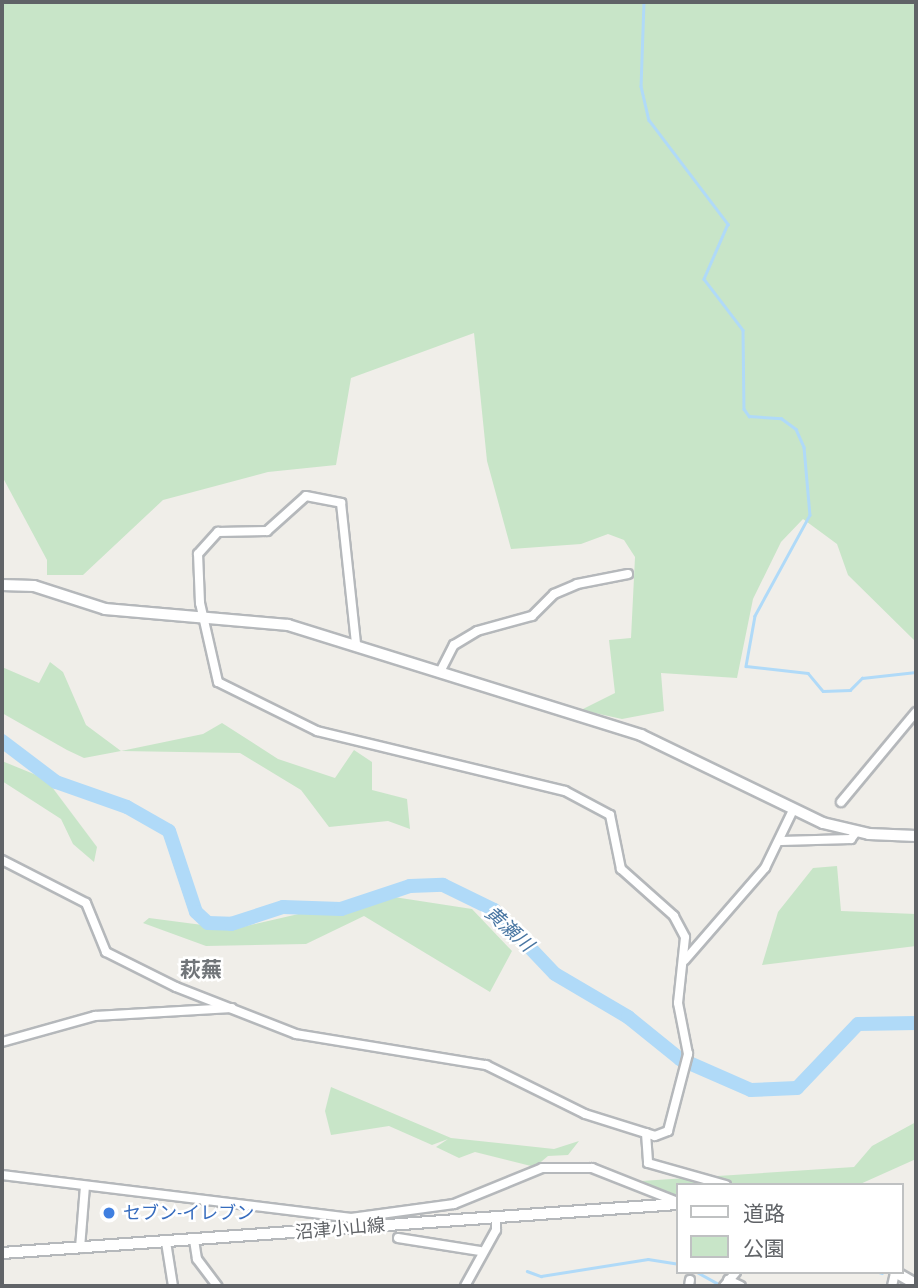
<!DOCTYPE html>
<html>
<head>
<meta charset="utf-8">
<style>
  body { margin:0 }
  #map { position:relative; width:918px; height:1288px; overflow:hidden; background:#f0eee9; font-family:"PT Sans Narrow","Noto Sans JP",sans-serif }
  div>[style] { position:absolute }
  .green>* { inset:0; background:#c8e5c8 }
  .stream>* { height:2.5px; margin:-1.25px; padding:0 1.25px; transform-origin:1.25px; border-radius:1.25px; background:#b0daf8 }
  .river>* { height:14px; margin:-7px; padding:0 7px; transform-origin:7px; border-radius:7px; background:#b0daf8 }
  .roads { filter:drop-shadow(2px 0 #b5b8bb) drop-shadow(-2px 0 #b5b8bb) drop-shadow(0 2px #b5b8bb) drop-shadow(0 -2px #b5b8bb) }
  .street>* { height:8px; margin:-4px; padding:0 4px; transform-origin:4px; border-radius:4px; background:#fff }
  .secondary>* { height:10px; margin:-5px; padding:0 5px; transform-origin:5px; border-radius:5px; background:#fff }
  .dots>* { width:19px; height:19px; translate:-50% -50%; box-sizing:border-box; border:4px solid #fff; border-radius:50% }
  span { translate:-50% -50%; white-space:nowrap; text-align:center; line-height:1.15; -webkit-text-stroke:5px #fff; paint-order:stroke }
  .shop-label { font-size:18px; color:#366cbe }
  .left { translate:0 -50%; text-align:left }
  .street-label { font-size:18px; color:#606367 }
  .water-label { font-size:19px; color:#4976a2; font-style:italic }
  .quarter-label { font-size:21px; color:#717579; font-weight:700 }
  .frame { position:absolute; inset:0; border:4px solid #606367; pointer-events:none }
  .legend { position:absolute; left:676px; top:1183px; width:228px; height:91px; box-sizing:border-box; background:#fff; border:2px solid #bfc1c2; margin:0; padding:9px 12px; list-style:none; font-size:21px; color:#606367 }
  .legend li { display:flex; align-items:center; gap:14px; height:35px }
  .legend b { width:35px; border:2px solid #bfc1c2 }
</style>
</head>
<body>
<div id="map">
  <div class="green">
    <i style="clip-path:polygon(2px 2px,916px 2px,916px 642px,848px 575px,837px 544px,803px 519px,781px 542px,753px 599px,737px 678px,661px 673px,664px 711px,622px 719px,581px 710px,615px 693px,609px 640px,631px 638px,635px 557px,624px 540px,608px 534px,581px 544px,511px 549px,487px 461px,474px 333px,351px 378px,336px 465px,268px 472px,163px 500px,83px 575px,47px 575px,47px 560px,2px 476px)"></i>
    <i style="clip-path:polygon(50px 662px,63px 672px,86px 725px,121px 751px,203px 734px,222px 723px,278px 759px,335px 778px,354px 750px,372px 762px,372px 790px,407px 799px,410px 829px,388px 821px,329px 827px,301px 790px,240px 753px,121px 751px,84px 758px,67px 750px,2px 713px,2px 667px,39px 683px)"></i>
    <i style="clip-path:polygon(2px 761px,46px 779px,97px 847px,94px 862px,73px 844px,61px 819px,2px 781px)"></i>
    <i style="clip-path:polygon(837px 866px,841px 911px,916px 914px,916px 946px,762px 965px,778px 912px,813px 868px)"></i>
    <i style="clip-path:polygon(381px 895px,472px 909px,512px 951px,490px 992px,364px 916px,306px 944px,206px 946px,143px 923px,149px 918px,233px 929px)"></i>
    <i style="clip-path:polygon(331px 1087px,451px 1138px,554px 1149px,579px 1141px,568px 1155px,548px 1156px,535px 1167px,475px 1152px,459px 1158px,436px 1147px,448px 1139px,432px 1145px,389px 1126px,331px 1135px,325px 1111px)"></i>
    <i style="clip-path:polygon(916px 1122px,916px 1159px,858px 1185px,678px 1185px,676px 1201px,641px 1181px,854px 1167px,872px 1146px)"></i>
  </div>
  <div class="stream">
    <i style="left:644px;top:2px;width:84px;rotate:92deg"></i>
    <i style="left:641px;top:86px;width:35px;rotate:77deg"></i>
    <i style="left:649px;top:120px;width:131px;rotate:52.8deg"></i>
    <i style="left:728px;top:224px;width:60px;rotate:113.6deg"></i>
    <i style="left:704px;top:279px;width:64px;rotate:52.6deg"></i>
    <i style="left:743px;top:330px;width:79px;rotate:89.3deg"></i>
    <i style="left:744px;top:409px;width:9px;rotate:54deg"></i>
    <i style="left:749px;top:416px;width:32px;rotate:4deg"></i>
    <i style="left:781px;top:418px;width:19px;rotate:36deg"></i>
    <i style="left:796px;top:429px;width:20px;rotate:66deg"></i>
    <i style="left:804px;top:447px;width:68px;rotate:85deg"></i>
    <i style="left:810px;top:515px;width:115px;rotate:118.6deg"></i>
    <i style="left:755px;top:616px;width:51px;rotate:100.2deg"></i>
    <i style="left:746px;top:666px;width:62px;rotate:6.4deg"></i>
    <i style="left:808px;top:673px;width:23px;rotate:50deg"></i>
    <i style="left:823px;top:691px;width:27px;rotate:-2deg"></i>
    <i style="left:850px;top:690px;width:17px;rotate:-45deg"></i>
    <i style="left:862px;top:678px;width:54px;rotate:-6.3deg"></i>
    <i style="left:527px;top:1271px;width:15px;rotate:20deg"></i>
    <i style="left:541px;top:1276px;width:108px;rotate:-9deg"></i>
    <i style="left:648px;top:1259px;width:30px;rotate:9deg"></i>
    <i style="left:697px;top:1272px;width:25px;rotate:29deg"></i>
    <i style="left:719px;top:1284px;width:16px;rotate:-47deg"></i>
    <i style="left:810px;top:1272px;width:2px"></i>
    <i style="left:879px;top:1272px;width:3px;rotate:18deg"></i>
  </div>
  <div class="river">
    <i style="left:2px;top:741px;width:68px;rotate:37.2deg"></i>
    <i style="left:56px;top:782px;width:75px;rotate:19.4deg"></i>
    <i style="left:127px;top:807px;width:48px;rotate:29.7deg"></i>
    <i style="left:169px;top:831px;width:85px;rotate:71.6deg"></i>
    <i style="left:196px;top:912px;width:16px;rotate:43deg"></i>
    <i style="left:208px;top:923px;width:23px;rotate:2deg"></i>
    <i style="left:231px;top:924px;width:55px;rotate:-18.1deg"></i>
    <i style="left:283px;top:907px;width:58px;rotate:2deg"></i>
    <i style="left:341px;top:909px;width:73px;rotate:-18.4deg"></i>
    <i style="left:410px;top:886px;width:33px;rotate:-2deg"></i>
    <i style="left:443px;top:885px;width:57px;rotate:26.1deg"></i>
    <i style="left:494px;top:910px;width:88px;rotate:46.4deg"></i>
    <i style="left:555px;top:974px;width:85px;rotate:30.5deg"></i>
    <i style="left:628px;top:1017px;width:67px;rotate:38.9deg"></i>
    <i style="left:680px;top:1059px;width:77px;rotate:23.6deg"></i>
    <i style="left:751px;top:1090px;width:46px;rotate:-2.5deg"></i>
    <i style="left:797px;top:1088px;width:88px;rotate:-46.4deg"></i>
    <i style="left:858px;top:1024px;width:58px;rotate:-1deg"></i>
  </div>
  <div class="roads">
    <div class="street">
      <i style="left:441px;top:670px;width:28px;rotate:-63deg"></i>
      <i style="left:454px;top:645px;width:27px;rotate:-31deg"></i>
      <i style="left:477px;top:631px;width:57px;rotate:-15.3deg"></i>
      <i style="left:532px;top:616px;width:31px;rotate:-45deg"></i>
      <i style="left:554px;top:594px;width:25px;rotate:-23deg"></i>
      <i style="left:577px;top:584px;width:52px;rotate:-11.1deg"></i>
      <i style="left:841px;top:802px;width:117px;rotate:-50.2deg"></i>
      <i style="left:781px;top:841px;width:70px;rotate:-1.6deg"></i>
      <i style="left:851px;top:839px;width:9px;rotate:-54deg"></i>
      <i style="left:2px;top:860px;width:94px;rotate:27.1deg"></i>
      <i style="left:86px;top:903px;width:53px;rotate:67.8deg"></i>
      <i style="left:106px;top:952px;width:78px;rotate:26.6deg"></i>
      <i style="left:176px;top:987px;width:129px;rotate:21.4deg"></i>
      <i style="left:296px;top:1034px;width:193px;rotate:9.3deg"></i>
      <i style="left:486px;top:1065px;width:110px;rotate:26.3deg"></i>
      <i style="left:585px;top:1114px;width:73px;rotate:17.4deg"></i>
      <i style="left:655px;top:1136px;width:14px;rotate:-21deg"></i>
      <i style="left:668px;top:1131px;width:80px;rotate:-75.4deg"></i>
      <i style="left:688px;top:1054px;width:52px;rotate:-101.1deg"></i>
      <i style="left:678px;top:1003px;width:66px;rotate:-83.9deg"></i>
      <i style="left:685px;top:937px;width:24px;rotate:-118deg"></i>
      <i style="left:674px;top:916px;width:71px;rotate:-138.4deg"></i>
      <i style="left:621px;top:869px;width:55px;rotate:-101.5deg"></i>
      <i style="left:610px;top:815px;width:51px;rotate:-151.9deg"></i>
      <i style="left:565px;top:791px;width:255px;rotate:-166.4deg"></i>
      <i style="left:317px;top:731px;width:110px;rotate:-153.7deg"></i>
      <i style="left:218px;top:682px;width:81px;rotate:-102.8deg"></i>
      <i style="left:200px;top:603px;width:49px;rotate:-92.3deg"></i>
      <i style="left:198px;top:554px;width:30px;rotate:-48deg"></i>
      <i style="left:218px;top:532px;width:49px;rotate:-1.2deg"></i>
      <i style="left:267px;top:531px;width:52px;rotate:-41.9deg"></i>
      <i style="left:306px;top:496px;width:36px;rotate:11deg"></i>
      <i style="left:341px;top:503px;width:142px;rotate:83.9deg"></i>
      <i style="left:685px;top:960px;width:122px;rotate:-49deg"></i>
      <i style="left:765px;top:868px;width:64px;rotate:-64.2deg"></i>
      <i style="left:2px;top:1042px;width:97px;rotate:-15.6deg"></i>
      <i style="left:95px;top:1016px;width:137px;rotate:-3.3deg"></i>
      <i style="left:646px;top:1133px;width:30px;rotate:86deg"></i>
      <i style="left:648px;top:1163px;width:81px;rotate:15.8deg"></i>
      <i style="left:2px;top:1175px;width:352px;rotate:7deg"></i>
      <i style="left:351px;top:1218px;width:104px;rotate:-7.7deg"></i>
      <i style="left:454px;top:1204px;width:95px;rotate:-22.2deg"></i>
      <i style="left:542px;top:1168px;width:50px"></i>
      <i style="left:592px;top:1168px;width:92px;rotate:21.6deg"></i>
      <i style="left:398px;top:1238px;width:83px;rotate:9deg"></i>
      <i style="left:194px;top:1240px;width:19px;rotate:81deg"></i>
      <i style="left:197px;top:1259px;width:34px;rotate:53deg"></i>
      <i style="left:166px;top:1242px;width:45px;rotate:81deg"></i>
      <i style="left:80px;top:1248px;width:62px;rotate:-85.4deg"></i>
      <i style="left:728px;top:1280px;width:14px;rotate:25deg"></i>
      <i style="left:465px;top:1286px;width:64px;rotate:-61deg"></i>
      <i style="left:496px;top:1230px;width:13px;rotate:-90deg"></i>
      <i style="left:689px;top:1286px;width:6px;rotate:-81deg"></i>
      <i style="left:724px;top:1286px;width:18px;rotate:-49deg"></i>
      <i style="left:892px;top:1286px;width:13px;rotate:-77deg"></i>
    </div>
    <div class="secondary">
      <i style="left:2px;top:585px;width:32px;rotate:2deg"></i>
      <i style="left:34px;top:586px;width:75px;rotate:17.9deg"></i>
      <i style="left:105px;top:609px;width:184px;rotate:5deg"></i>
      <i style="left:288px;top:625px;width:370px;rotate:17.3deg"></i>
      <i style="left:641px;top:735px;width:202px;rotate:25.8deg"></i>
      <i style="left:823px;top:823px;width:47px;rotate:13.4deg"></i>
      <i style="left:869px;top:834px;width:47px;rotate:2.4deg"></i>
      <i style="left:2px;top:1253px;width:678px;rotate:-4.15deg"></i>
      <i style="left:895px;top:1272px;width:24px;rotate:30deg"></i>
    </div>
  </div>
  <div class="dots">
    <i style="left:109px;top:1213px;background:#3f7fe0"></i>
  </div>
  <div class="shop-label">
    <span class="left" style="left:123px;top:1213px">セブン-イレブン</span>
  </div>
  <div class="street-label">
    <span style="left:340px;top:1229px;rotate:-5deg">沼津小山線</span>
  </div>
  <div class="water-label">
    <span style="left:509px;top:929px;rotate:42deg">黄瀬川</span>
  </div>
  <div class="quarter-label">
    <span style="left:201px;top:970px">萩蕪</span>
  </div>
  <div class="frame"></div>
  <ul class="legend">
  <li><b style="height:9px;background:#fff"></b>道路</li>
  <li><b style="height:19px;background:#c8e5c8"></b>公園</li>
  </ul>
</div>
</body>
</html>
